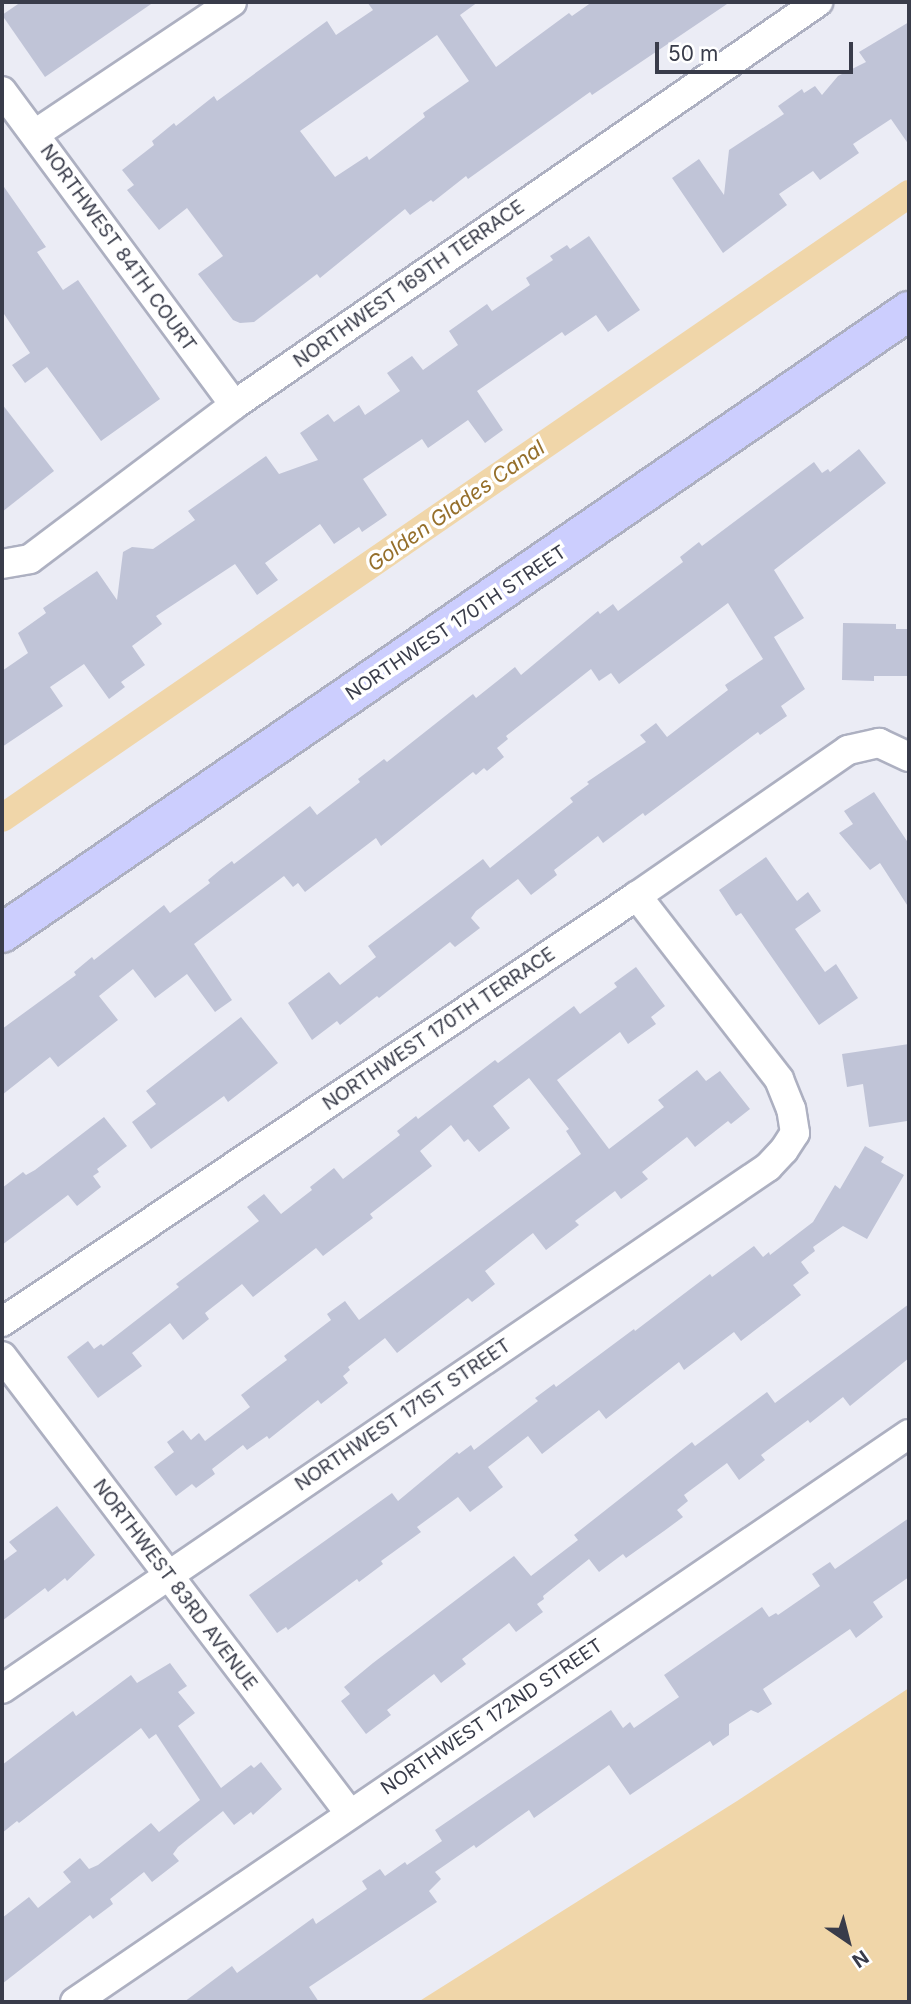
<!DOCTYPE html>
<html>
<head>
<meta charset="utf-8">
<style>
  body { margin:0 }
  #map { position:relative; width:911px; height:2004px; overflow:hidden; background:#ebecf5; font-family:Inter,sans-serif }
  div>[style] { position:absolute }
  .water>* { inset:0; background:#f0d6a9 }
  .canal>* { height:28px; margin:-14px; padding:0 14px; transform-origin:14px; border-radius:14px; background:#f0d6a9 }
  .building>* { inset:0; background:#c0c4d7 }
  .roads { filter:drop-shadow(2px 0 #adb0c1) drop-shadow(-2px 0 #adb0c1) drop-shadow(0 2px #adb0c1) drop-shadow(0 -2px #adb0c1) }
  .street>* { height:28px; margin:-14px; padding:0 14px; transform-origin:14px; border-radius:14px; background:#fff }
  .secondary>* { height:38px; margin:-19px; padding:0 19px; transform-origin:19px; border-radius:19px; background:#cccefe }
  span { translate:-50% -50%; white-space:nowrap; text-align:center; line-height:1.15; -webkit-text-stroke:7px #fff; paint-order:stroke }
  .street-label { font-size:19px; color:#393c4a }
  .water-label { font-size:21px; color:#956f2b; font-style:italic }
  .frame { position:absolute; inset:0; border:4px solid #393c4a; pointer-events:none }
  .north { position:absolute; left:813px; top:1906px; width:70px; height:70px; -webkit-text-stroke:5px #fff; paint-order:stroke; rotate:145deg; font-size:19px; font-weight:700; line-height:28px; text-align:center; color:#393c4a }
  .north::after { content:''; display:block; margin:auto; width:24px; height:32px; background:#393c4a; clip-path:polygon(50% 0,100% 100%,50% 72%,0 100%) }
  .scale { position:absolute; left:655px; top:42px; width:198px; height:32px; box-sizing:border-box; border:4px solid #393c4a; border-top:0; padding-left:9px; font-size:21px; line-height:24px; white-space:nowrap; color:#393c4a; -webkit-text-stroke:5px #fff; paint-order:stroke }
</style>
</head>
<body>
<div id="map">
  <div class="water">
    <i style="clip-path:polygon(909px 1688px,909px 2002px,418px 2002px,737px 1801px)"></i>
  </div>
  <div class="canal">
    <i style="left:2px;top:818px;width:1101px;rotate:-34.53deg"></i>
  </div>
  <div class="building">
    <i style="clip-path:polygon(21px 2px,154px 2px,45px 77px,2px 15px)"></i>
    <i style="clip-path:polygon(evenodd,367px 2px,478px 2px,460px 15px,496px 67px,569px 13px,572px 16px,592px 2px,730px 2px,592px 95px,590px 92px,468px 179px,466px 176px,433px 202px,431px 200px,410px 215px,405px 209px,320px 278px,317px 274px,254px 322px,240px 323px,233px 320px,198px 274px,223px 256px,187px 208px,159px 230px,127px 190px,134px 185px,122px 170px,154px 145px,152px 141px,174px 123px,176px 126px,214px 96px,217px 101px,327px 21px,336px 35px,373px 10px,367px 2px,437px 35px,469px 81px,423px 113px,425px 117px,369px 160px,367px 156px,335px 177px,300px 131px,437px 35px)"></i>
    <i style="clip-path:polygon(909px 22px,909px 145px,891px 119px,853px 144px,859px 153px,820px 180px,813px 171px,779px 194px,787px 205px,723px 253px,672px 178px,699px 159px,724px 195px,729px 150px,784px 114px,778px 106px,802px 89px,804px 93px,815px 86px,822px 95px,838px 76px,866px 62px,859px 52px)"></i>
    <i style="clip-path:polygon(2px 184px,46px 247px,37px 252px,63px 290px,78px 280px,160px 399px,101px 441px,47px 367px,25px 383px,12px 365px,30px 353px,2px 311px)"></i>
    <i style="clip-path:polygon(589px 236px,640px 310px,608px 332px,596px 315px,565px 336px,562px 332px,477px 391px,503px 430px,485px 443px,468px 420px,428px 448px,422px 439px,363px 479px,387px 515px,362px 532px,359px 527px,334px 544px,320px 524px,265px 563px,278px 580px,257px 595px,235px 564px,156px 616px,162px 624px,132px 646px,145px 665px,121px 682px,125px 687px,109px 699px,84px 664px,50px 687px,63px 706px,2px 747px,2px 671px,28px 653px,18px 633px,46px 613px,43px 608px,97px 571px,117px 600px,123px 552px,132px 547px,153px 549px,195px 520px,188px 511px,266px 456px,279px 474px,318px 460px,300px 433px,328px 414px,334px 422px,359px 405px,365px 415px,400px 391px,387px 373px,412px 356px,423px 370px,458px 345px,449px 331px,487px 304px,492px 311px,530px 285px,526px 278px,553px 260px,550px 256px,567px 245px,570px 249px)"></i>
    <i style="clip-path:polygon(2px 404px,54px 471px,2px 512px)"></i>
    <i style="clip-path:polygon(859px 449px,886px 483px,774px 570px,804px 618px,774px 637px,805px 689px,781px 706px,787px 716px,760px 735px,758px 732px,645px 816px,643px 813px,603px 843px,598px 836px,554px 870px,557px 875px,531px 895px,518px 879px,476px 911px,471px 918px,480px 928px,455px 947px,450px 942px,379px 998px,377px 996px,340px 1025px,337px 1021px,312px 1040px,288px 1003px,329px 972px,340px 985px,376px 957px,368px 946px,483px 859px,490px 868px,573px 802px,570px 798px,589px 784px,587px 782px,646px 742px,640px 735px,656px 723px,667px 737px,728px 690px,725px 685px,763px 659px,728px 603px,619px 684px,611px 673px,599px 681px,591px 669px,506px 736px,508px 739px,497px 748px,504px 757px,487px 771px,484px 768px,476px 775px,473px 772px,381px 846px,376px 838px,305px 892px,298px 883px,293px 887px,284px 876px,194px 944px,232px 1000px,215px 1012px,187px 974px,155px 998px,133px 969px,99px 996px,118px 1020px,58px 1067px,50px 1057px,2px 1095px,2px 1029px,76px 975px,74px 972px,92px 957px,94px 960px,164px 905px,170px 913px,210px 883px,208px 880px,220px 870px,232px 861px,234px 864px,310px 806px,317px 815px,360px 782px,358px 779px,384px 759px,387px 762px,473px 694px,476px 698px,515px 667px,521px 675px,598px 611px,600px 614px,613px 604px,618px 611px,683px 562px,680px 557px,699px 542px,702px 546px,814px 462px,822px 473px,828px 469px,830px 472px)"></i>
    <i style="clip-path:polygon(843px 623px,896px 624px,896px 629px,909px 629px,909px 676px,874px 676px,874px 681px,842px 680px)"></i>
    <i style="clip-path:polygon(874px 792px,909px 844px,909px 908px,880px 863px,870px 870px,839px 833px,853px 824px,844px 811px)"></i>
    <i style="clip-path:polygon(766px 857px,797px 901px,808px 892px,821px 911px,795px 929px,825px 972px,836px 964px,858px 998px,819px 1025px,741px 913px,736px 916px,719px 890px)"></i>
    <i style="clip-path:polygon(636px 967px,665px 1006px,651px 1017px,656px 1024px,628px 1044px,620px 1032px,557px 1080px,609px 1149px,664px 1107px,658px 1100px,697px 1070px,706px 1081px,720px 1071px,750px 1109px,731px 1124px,728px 1121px,695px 1147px,687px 1137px,642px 1172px,648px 1179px,621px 1199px,615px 1191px,575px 1221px,579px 1225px,546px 1250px,533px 1233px,485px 1271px,495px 1284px,472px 1302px,468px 1298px,397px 1353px,385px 1338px,348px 1367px,350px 1370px,343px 1376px,348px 1383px,321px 1404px,318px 1400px,269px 1439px,267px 1436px,247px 1450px,243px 1445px,212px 1469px,215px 1474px,196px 1488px,192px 1484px,176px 1496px,154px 1467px,174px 1452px,167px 1442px,183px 1430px,191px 1440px,199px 1433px,205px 1441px,250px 1407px,241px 1395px,287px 1360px,284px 1356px,331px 1320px,327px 1314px,345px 1301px,359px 1320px,581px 1154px,566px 1131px,569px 1129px,529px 1078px,493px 1106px,510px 1128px,479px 1152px,468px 1139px,464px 1142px,451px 1125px,420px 1151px,432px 1166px,370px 1214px,373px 1218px,323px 1256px,316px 1248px,253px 1297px,242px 1284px,205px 1313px,209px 1319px,183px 1340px,170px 1323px,132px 1353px,142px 1366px,98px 1398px,67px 1357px,88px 1341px,94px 1349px,101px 1344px,103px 1346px,179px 1287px,176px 1284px,259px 1221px,247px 1207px,264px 1194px,281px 1214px,312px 1190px,310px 1187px,334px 1168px,343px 1179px,400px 1135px,397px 1131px,416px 1116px,418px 1119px,495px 1060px,498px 1063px,574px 1006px,580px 1014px,617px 987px,614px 983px)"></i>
    <i style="clip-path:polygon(241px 1017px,278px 1063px,228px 1102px,224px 1096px,151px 1149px,132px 1122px,156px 1104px,146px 1091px)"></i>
    <i style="clip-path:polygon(909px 1044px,907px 1121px,869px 1127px,863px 1084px,847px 1087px,842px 1054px)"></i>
    <i style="clip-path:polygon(104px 1117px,127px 1146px,97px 1169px,99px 1172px,93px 1176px,101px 1187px,77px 1206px,68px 1195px,2px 1245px,2px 1188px,23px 1172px,26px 1175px,35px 1170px)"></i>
    <i style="clip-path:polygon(865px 1146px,884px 1157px,881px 1162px,904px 1175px,867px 1239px,843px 1226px,813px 1247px,815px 1251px,801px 1262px,809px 1273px,793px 1285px,801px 1295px,741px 1341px,734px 1332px,684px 1370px,679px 1362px,606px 1419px,599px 1410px,542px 1454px,528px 1436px,488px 1467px,503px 1487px,494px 1494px,470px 1512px,458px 1497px,417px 1527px,421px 1532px,381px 1561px,383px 1564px,359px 1582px,357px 1579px,288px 1630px,286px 1627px,277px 1633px,249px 1595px,392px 1493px,398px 1501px,457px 1452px,459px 1454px,471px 1445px,474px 1450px,538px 1401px,535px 1398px,554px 1384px,556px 1387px,634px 1329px,635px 1331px,710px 1274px,712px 1277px,754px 1246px,763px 1257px,769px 1252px,770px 1255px,813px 1222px,835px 1185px,840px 1189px)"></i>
    <i style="clip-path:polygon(909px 1304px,909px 1358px,850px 1406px,843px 1397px,810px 1423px,808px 1420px,761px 1455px,765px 1460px,739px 1480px,727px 1463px,684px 1495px,688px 1501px,677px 1510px,683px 1517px,664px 1531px,626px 1558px,623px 1554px,599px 1572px,589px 1559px,543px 1596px,544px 1599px,537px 1604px,543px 1612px,516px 1632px,509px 1623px,462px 1659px,466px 1664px,441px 1683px,434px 1674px,387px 1710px,391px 1715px,366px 1734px,341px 1701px,350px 1694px,344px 1687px,373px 1663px,514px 1556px,531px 1576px,578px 1540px,574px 1535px,692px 1442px,695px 1446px,767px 1392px,775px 1403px)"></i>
    <i style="clip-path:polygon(57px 1506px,95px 1555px,67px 1581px,65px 1578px,48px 1592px,45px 1588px,2px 1621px,2px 1562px,17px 1551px,9px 1542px)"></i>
    <i style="clip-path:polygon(909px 1518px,909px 1577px,873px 1602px,883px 1617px,856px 1638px,850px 1629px,763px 1689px,772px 1704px,758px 1713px,751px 1710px,729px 1724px,729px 1735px,713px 1746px,710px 1741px,630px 1795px,609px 1765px,534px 1818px,529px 1810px,476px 1848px,474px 1845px,435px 1872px,441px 1879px,429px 1891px,437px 1902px,309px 1987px,319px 2002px,184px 2002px,232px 1966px,237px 1973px,313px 1918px,316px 1924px,367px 1889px,362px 1881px,380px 1869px,385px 1876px,405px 1862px,407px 1865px,442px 1841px,435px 1830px,611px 1710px,623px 1728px,630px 1722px,634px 1728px,679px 1697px,664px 1675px,762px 1607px,769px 1617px,776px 1613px,778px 1615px,820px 1586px,812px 1574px,830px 1562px,835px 1569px)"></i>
    <i style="clip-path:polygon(170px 1663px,187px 1686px,178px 1692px,195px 1713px,178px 1726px,221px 1788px,251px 1765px,254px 1768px,261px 1762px,282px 1789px,253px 1815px,251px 1812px,234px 1825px,223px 1811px,178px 1847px,173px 1854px,179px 1861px,152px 1882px,144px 1872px,110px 1899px,113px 1904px,93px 1919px,90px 1915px,2px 1984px,2px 1918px,29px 1897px,38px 1908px,71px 1882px,63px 1872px,80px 1858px,89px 1869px,98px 1865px,151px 1823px,159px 1832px,200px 1800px,156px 1734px,149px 1739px,141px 1728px,19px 1823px,17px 1821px,2px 1833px,2px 1765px,73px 1711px,76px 1716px,131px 1675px,137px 1683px)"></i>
  </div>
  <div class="roads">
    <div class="street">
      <i style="left:2px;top:91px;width:390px;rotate:53.5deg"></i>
      <i style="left:35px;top:134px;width:237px;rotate:-33.8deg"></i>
      <i style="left:2px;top:564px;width:28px;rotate:-10deg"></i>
      <i style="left:30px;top:559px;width:256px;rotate:-37deg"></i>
      <i style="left:234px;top:405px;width:710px;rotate:-34.61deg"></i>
      <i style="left:2px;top:1322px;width:765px;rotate:-33.86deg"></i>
      <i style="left:637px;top:896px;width:257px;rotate:-34.7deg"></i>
      <i style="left:848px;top:750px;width:32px;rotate:-13deg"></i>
      <i style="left:879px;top:743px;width:33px;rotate:25deg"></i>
      <i style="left:2px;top:1356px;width:575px;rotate:52.77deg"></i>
      <i style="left:2px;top:1689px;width:927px;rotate:-34.27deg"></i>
      <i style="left:768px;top:1167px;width:23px;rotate:-47deg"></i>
      <i style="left:784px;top:1150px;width:20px;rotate:-57deg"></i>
      <i style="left:795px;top:1133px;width:24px;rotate:-99deg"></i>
      <i style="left:791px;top:1109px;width:32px;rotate:-112deg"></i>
      <i style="left:779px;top:1079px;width:232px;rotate:-127.8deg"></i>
      <i style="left:75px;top:2002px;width:1009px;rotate:-34.26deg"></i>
    </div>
    <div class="secondary">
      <i style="left:2px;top:933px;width:1100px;rotate:-34.44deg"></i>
    </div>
  </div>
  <div class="street-label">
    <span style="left:118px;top:248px;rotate:54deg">NORTHWEST 84TH COURT</span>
    <span style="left:409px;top:284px;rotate:-35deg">NORTHWEST 169TH TERRACE</span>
    <span style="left:456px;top:623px;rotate:-34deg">NORTHWEST 170TH STREET</span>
    <span style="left:439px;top:1029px;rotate:-34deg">NORTHWEST 170TH TERRACE</span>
    <span style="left:403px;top:1415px;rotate:-34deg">NORTHWEST 171ST STREET</span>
    <span style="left:175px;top:1585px;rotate:53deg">NORTHWEST 83RD AVENUE</span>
    <span style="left:492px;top:1717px;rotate:-34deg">NORTHWEST 172ND STREET</span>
  </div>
  <div class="water-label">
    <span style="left:456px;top:506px;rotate:-35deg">Golden Glades Canal</span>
  </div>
  <div class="frame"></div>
  <div class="north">N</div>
  <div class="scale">50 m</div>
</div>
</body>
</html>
